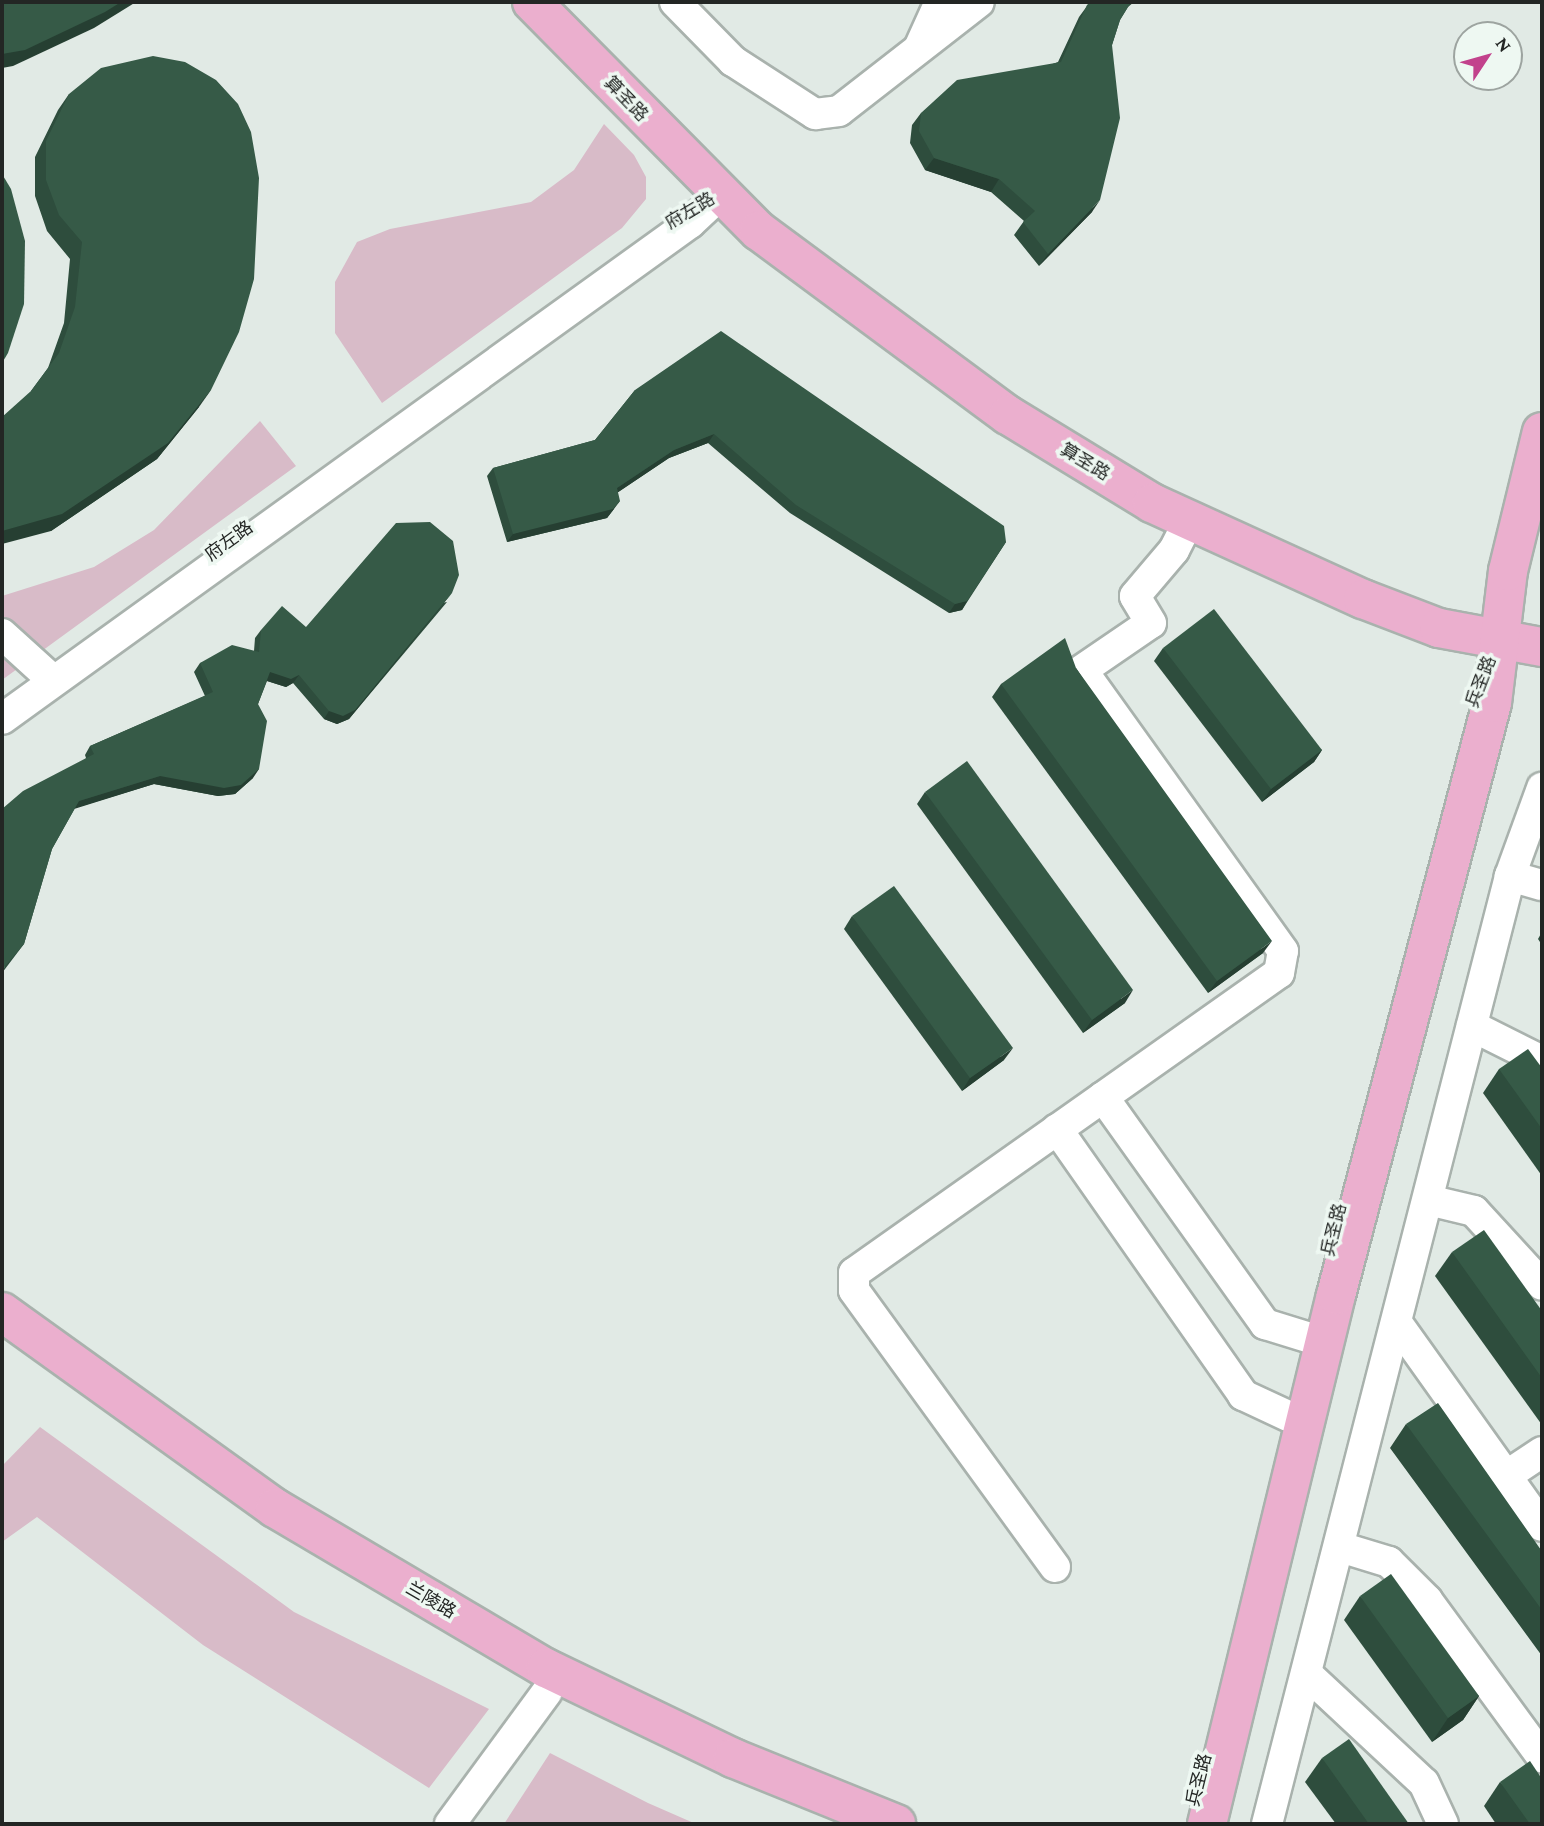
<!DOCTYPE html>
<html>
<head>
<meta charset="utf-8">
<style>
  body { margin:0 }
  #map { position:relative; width:1544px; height:1826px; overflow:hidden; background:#e1eae5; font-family:"Crimson Pro","Noto Sans SC",serif }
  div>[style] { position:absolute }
  .green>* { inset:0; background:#d8bbc8 }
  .roads { filter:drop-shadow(2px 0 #a9b2ad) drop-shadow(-2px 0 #a9b2ad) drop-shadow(0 2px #a9b2ad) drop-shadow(0 -2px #a9b2ad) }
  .minor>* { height:30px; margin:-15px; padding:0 15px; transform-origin:15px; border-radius:15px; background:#fff }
  .major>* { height:38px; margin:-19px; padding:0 19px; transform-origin:19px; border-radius:19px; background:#ebafce }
  .wall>* { inset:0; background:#2e4d3d }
  .shaded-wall>* { inset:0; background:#263f32 }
  .building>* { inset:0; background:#365a47 }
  span { translate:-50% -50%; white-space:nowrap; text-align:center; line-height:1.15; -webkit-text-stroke:7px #eef8f2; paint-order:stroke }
  .street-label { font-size:18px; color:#232624 }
  .frame { position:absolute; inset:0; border:4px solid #232624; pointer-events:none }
  .north { position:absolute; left:1453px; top:21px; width:70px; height:70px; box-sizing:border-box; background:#eef8f2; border:2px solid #9da4a0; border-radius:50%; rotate:54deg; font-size:19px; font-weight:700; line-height:28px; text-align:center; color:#232624 }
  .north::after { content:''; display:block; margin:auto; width:24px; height:32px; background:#c2428c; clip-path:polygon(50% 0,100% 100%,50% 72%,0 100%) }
</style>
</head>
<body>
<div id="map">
  <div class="green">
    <i style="clip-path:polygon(604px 124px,634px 155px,646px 177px,646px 199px,622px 228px,382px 403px,335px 333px,335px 282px,357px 242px,390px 229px,531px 202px,574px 170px)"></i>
    <i style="clip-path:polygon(260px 421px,296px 466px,2px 680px,2px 596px,94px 567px,154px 530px)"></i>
    <i style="clip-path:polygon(40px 1427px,294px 1612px,489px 1709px,429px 1788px,203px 1645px,37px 1517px,2px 1542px,2px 1466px)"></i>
    <i style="clip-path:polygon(550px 1753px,648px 1803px,696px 1824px,504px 1824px)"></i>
  </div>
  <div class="roads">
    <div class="minor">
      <i style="left:675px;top:2px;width:83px;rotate:45.5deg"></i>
      <i style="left:733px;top:61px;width:98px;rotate:32.9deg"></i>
      <i style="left:815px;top:114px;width:24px;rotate:-7deg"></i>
      <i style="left:839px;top:111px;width:177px;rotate:-37.9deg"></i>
      <i style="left:920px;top:46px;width:48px;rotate:-65.6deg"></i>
      <i style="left:2px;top:634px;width:59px;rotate:42.3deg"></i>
      <i style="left:2px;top:719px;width:848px;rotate:-35.79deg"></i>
      <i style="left:690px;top:223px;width:45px;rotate:-43.2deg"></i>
      <i style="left:1510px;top:876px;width:33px;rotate:16deg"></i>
      <i style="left:1472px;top:1026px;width:78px;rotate:26.6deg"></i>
      <i style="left:1103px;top:1097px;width:279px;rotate:54.5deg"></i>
      <i style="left:1265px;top:1324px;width:44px;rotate:17.2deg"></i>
      <i style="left:1057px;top:1129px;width:325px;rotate:55deg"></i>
      <i style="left:1243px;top:1395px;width:50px;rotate:25deg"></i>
      <i style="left:1428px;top:1200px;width:47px;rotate:13.4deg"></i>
      <i style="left:1474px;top:1211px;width:100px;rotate:47.4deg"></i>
      <i style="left:1397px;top:1323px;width:249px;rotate:54.5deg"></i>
      <i style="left:1506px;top:1476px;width:43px;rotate:-33.7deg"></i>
      <i style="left:1340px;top:1547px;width:51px;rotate:17deg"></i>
      <i style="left:1389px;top:1562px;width:54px;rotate:45deg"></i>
      <i style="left:1427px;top:1600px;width:195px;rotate:53.8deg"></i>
      <i style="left:1055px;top:1567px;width:342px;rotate:-126deg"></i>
      <i style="left:854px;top:1290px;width:17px;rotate:-90deg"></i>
      <i style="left:854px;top:1273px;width:520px;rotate:-35.22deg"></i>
      <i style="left:1279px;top:973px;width:22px;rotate:-80deg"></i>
      <i style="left:1283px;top:951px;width:345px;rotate:-125.6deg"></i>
      <i style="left:1082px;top:670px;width:83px;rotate:-34.3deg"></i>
      <i style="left:1151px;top:623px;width:31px;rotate:-121deg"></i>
      <i style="left:1135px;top:596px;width:60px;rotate:-49.7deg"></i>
      <i style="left:1174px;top:550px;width:34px;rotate:-63deg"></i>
      <i style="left:1308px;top:1675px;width:158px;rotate:43deg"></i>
      <i style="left:1424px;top:1783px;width:45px;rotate:65.1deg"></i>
      <i style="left:450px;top:1824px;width:164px;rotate:-53.7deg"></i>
      <i style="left:1267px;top:1824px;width:979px;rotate:-75.62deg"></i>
      <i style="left:1510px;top:876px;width:94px;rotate:-70deg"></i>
    </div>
    <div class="major">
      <i style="left:532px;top:2px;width:322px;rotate:45.3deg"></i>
      <i style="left:759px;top:231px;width:310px;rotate:36.5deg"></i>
      <i style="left:1008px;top:415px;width:169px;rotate:31.4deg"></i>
      <i style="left:1152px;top:503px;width:232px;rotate:24.5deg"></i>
      <i style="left:1363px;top:599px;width:81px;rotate:20.9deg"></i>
      <i style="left:1439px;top:628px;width:105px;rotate:10.5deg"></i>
      <i style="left:2px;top:1312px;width:336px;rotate:35.7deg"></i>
      <i style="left:275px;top:1508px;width:315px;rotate:30.6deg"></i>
      <i style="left:546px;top:1668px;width:208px;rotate:25.7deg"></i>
      <i style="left:733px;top:1758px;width:176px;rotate:22deg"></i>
      <i style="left:1207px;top:1824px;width:545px;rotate:-76.3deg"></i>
      <i style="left:1336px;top:1295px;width:612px;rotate:-75.24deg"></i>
      <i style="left:1492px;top:703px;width:133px;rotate:-83.1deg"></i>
      <i style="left:1508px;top:571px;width:143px;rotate:-76.3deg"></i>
    </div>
  </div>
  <div class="wall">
    <i style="clip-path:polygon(1090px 2px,1134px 2px,1128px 7px,1120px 20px,1112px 45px,1092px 212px,1039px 266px,1014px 235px,1024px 221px,991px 192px,925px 170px,910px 143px,912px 125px,921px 113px,1058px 62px,1079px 17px)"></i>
    <i style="clip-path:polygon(69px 94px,199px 407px,157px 459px,51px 531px,31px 391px,48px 368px,64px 323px,70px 259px,47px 231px,35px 196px,35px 157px,58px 110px)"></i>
    <i style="clip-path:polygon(635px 390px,1006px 542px,962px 610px,949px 613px,790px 513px,708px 443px,669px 458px,618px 492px,614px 509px,607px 518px,507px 542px,487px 476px,493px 468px,595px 440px)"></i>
    <i style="clip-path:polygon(447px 602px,349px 719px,337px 724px,324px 719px,293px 683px,286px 687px,267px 681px,258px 704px,253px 778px,235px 794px,218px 796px,154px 784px,75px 808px,52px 849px,24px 944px,2px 973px,86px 758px,85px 755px,90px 746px,205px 696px,194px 672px,200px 663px,254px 651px,255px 638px,261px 630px,306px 627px)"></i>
    <i style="clip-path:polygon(1163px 648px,1322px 750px,1314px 762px,1262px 802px,1154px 661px)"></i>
    <i style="clip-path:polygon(1076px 668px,1263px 953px,1208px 993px,992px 697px,1001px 684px)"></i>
    <i style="clip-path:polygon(925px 792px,1125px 1003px,1083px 1033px,917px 804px)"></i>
    <i style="clip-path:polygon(852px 916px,1004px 1060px,962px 1091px,844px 929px)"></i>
    <i style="clip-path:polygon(1542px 932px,1542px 945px,1538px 939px)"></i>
    <i style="clip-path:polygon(1542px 1068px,1542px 1176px,1483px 1093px,1499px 1069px)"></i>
    <i style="clip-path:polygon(1452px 1252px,1542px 1311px,1542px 1425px,1435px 1276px)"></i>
    <i style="clip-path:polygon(1406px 1424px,1541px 1550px,1542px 1549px,1542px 1656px,1390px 1448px)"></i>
    <i style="clip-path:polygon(1360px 1596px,1479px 1696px,1463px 1720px,1432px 1742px,1344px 1620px)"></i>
    <i style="clip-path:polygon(1322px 1758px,1409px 1824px,1336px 1824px,1305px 1782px)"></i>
    <i style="clip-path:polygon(1500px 1782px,1542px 1824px,1496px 1824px,1484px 1806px)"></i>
  </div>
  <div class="shaded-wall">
    <i style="clip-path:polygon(121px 2px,136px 2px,94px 28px,13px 66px,2px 68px,2px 54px)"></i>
    <i style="clip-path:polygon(934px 158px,999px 179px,991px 192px,925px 170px)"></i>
    <i style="clip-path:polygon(1100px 200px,1092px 212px,1039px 266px,1048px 254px)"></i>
    <i style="clip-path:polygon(211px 390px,199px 407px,157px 459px,51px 531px,2px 544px,2px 531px)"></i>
    <i style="clip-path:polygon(714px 434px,708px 443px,669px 458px,611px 497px,617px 488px,674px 450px)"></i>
    <i style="clip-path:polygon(620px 501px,607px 518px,507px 542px,513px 534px)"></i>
    <i style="clip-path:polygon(452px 593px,349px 719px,337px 724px,324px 719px,329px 711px)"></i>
    <i style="clip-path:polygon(967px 601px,962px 610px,949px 613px,955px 604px)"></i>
    <i style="clip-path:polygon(270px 672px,299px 675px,293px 683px,286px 687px,264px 680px)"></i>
    <i style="clip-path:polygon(1322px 750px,1314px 762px,1262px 802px,1271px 789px)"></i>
    <i style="clip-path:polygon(259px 769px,253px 778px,235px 794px,218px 796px,154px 784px,74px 809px,79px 801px,160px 776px)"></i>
    <i style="clip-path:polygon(1272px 941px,1263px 953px,1208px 993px,1217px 981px)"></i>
    <i style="clip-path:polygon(1133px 990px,1125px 1003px,1083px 1033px,1092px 1020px)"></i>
    <i style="clip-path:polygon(1013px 1048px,1004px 1060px,962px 1091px,970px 1078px)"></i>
    <i style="clip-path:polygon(1479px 1696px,1463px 1720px,1432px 1742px,1448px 1718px)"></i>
  </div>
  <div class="building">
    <i style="clip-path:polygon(2px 2px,121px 2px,105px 12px,25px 50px,2px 54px)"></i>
    <i style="clip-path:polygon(1090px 2px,1131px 2px,1120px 20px,1112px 45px,1120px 118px,1100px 200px,1048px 254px,1023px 222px,1035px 211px,999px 179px,934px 158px,919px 131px,921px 113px,957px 80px,1061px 62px,1087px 5px)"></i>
    <i style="clip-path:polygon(153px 56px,185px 62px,216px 80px,238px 104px,251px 132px,259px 178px,254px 279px,239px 332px,211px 390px,168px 443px,62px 514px,2px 531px,2px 417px,31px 391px,59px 353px,75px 307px,82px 242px,59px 215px,46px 180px,46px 141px,69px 94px,101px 68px)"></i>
    <i style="clip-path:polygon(2px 174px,11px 189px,25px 241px,24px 304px,8px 353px,2px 363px)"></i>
    <i style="clip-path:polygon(721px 331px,1004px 526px,1006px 542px,967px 601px,955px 604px,796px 505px,714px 434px,674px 450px,617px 488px,620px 501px,613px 509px,513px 534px,493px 468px,595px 440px,635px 390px)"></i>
    <i style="clip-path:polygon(430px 522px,453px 541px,459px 575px,452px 593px,355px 710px,343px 716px,329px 711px,299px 675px,291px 679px,270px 672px,258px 704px,267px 721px,259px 769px,241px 785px,224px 788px,160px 776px,79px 801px,52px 849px,24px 944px,2px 970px,2px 809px,23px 791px,94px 754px,90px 746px,213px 692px,200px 663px,232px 645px,259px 652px,261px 630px,282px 606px,306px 627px,396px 523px)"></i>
    <i style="clip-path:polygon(1214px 609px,1322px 750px,1271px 789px,1163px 648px)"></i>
    <i style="clip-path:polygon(1065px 638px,1076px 668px,1272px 941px,1217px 981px,1001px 684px)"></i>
    <i style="clip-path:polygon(967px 761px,1133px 990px,1092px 1020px,925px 792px)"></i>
    <i style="clip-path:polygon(894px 886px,1013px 1048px,970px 1078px,852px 916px)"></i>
    <i style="clip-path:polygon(1528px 1049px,1542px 1068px,1542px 1129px,1499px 1069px)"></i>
    <i style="clip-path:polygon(1484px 1230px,1542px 1311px,1542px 1378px,1452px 1252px)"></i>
    <i style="clip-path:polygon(1438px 1403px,1541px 1550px,1542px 1549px,1542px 1610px,1406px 1424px)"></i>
    <i style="clip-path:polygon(1391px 1574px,1479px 1696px,1448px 1718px,1360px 1596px)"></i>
    <i style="clip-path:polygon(1349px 1739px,1409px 1824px,1369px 1824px,1322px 1758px)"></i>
    <i style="clip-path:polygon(1530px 1761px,1542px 1779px,1542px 1824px,1530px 1824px,1500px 1782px)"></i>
  </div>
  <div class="street-label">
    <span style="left:626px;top:99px;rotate:46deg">算圣路</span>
    <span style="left:690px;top:211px;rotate:-31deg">府左路</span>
    <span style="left:1085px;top:462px;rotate:31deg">算圣路</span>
    <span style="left:229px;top:541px;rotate:-36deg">府左路</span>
    <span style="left:1481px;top:682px;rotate:-69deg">兵圣路</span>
    <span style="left:1334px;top:1230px;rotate:-76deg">兵圣路</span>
    <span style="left:431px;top:1600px;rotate:30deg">兰陵路</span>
    <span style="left:1199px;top:1780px;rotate:-76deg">兵圣路</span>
  </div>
  <div class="frame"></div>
  <div class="north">N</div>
</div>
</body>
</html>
